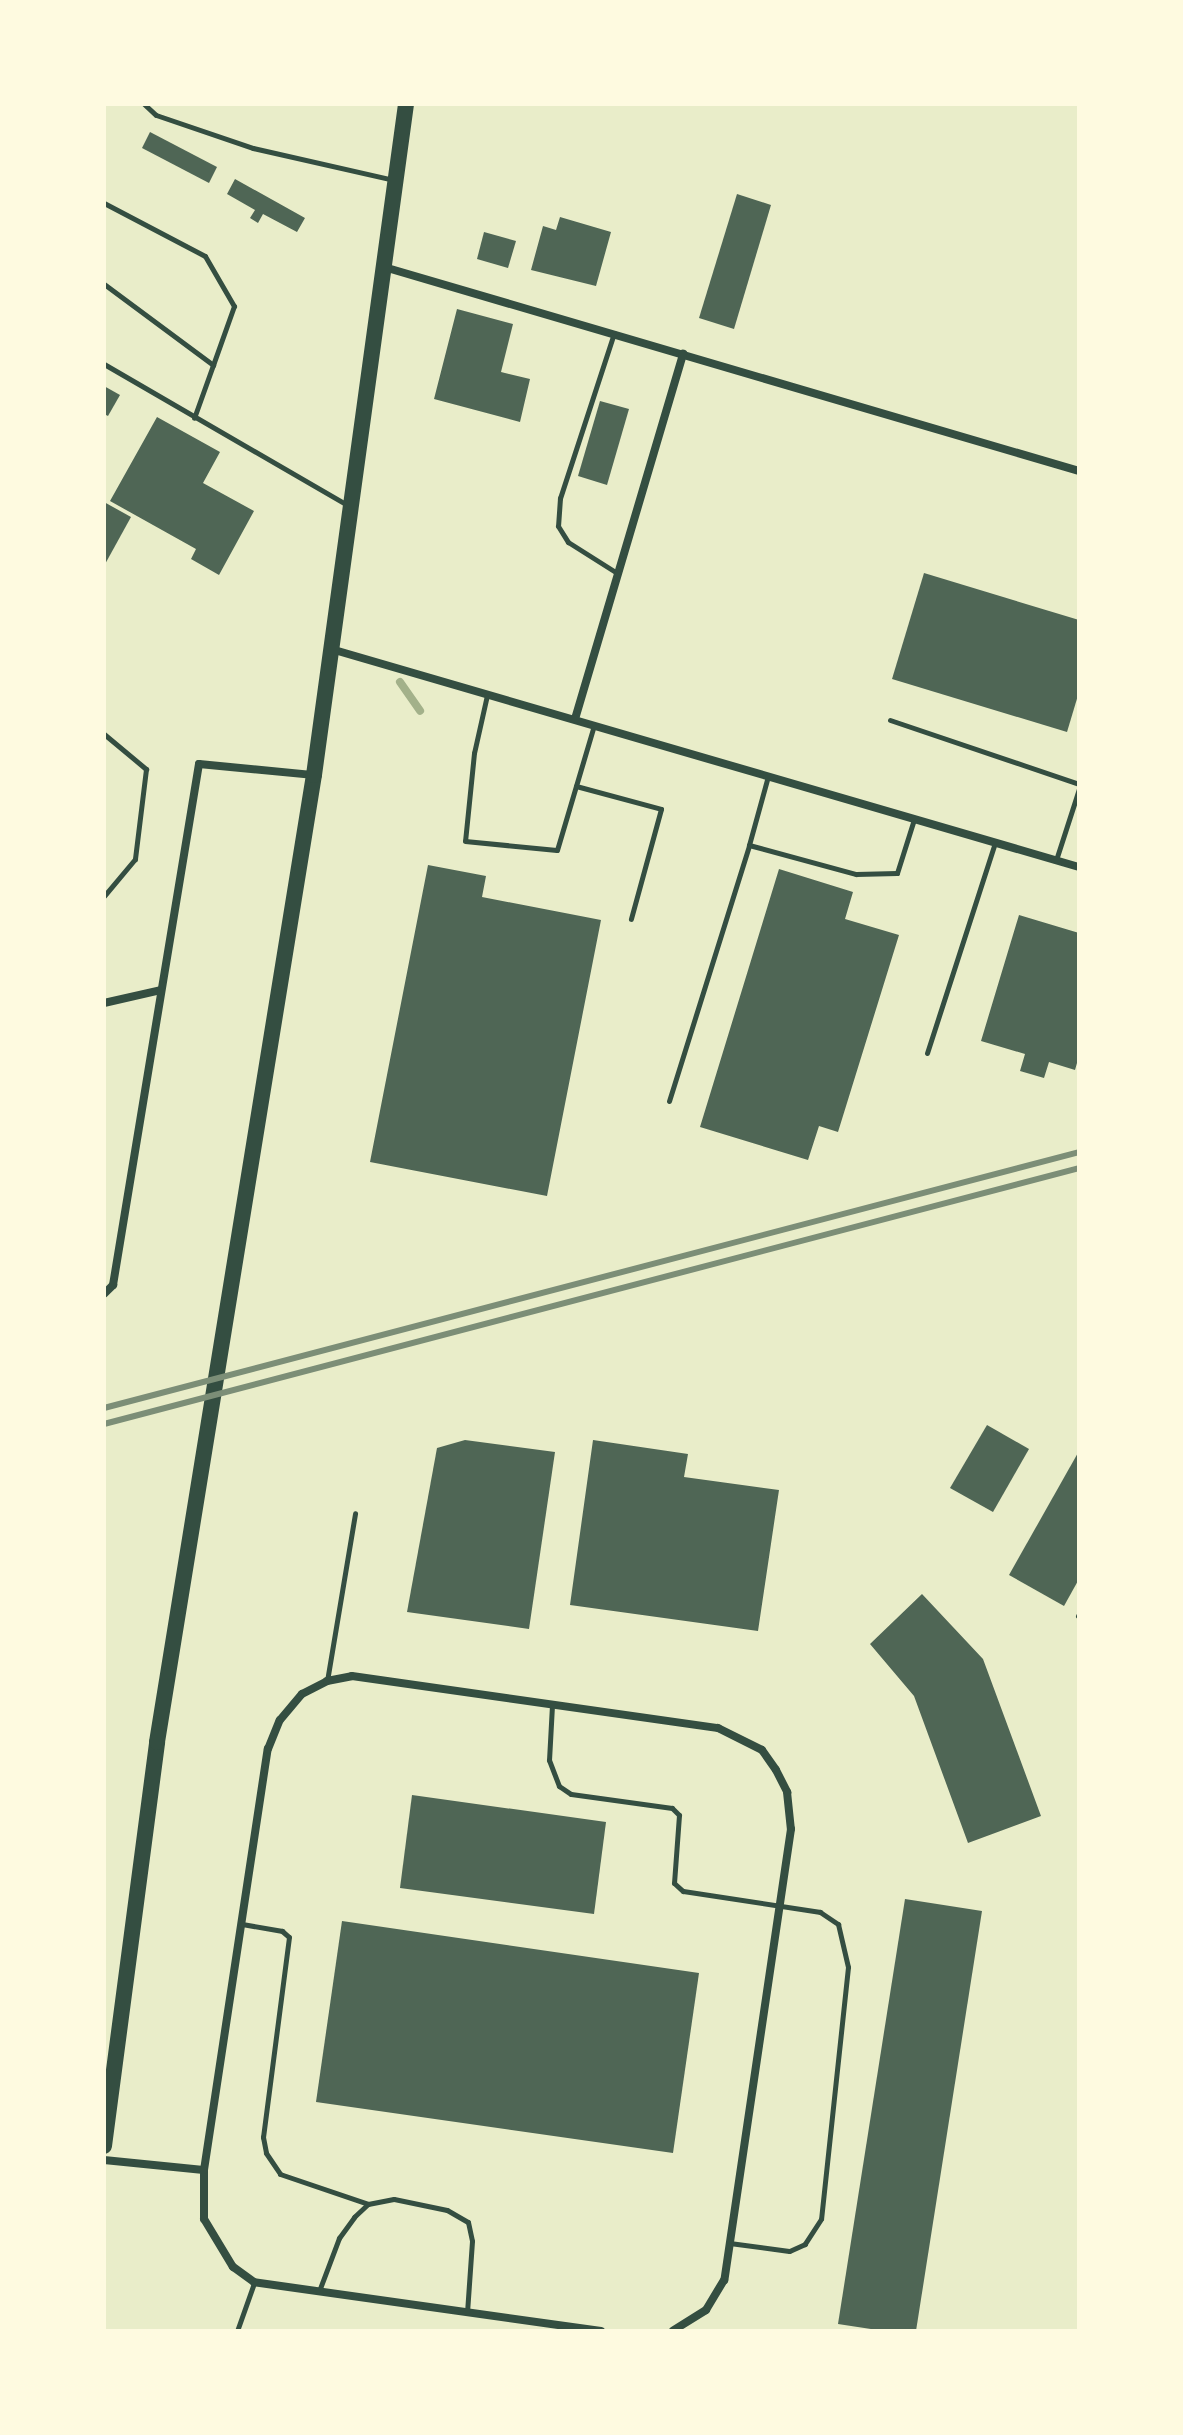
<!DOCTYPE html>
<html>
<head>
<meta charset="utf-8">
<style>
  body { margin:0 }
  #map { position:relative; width:1183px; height:2435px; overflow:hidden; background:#e9edc9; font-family:"DM Sans",sans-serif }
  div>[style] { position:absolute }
  .stream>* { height:8px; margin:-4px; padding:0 4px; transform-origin:4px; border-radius:4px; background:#a3b18a }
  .building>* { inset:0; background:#4f6655 }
  .service>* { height:5px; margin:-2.5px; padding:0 2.5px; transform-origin:2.5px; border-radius:2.5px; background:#344e41 }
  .minor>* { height:8px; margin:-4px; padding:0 4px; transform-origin:4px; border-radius:4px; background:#344e41 }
  .primary>* { height:16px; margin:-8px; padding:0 8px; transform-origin:8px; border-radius:8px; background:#344e41 }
  .rail>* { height:6px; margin:-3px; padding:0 3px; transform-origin:3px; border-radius:3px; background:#7c8e77 }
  span { translate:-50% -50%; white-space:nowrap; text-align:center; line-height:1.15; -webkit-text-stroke:6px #fefae0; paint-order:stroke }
  .frame { position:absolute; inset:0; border:106px solid #fefae0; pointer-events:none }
</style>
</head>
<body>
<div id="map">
  <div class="stream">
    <i style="left:400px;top:682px;width:35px;rotate:55deg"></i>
  </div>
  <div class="building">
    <i style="clip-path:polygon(150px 132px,217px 167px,209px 183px,142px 148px)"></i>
    <i style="clip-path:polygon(235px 179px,305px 218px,297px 232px,263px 214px,258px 223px,250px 218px,255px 210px,227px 194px)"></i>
    <i style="clip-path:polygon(737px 194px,771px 205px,734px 329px,699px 318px)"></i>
    <i style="clip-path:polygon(560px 217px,611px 232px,596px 286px,531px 270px,543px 226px,556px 230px)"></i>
    <i style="clip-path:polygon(484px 232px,516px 241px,508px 268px,477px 259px)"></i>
    <i style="clip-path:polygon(457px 309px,513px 324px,501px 372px,530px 379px,520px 422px,434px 399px)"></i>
    <i style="clip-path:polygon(104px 386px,120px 395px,108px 416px,104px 414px)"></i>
    <i style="clip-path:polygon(600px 401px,629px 409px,607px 485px,578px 476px)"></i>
    <i style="clip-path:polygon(157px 417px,220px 452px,203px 483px,254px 511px,219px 575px,191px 559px,196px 549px,110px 501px)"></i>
    <i style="clip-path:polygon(104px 502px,131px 517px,104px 566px)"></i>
    <i style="clip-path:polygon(924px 573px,1079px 620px,1079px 692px,1067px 732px,892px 679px)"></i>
    <i style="clip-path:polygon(428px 865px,486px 876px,482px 897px,601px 920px,547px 1196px,370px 1162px)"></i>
    <i style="clip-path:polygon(779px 869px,853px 892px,845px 919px,899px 935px,838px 1132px,819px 1126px,808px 1160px,700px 1127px)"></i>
    <i style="clip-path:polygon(1019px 915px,1079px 933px,1079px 1056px,1075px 1070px,1049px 1062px,1044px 1078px,1020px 1071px,1025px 1054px,981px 1041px)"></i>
    <i style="clip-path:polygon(987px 1425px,1029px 1449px,993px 1512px,950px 1488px)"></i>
    <i style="clip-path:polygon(465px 1440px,555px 1452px,529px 1629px,407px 1612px,437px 1448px)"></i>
    <i style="clip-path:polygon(593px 1440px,688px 1454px,684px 1477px,779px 1490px,758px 1631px,570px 1605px)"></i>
    <i style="clip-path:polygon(1079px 1451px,1079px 1579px,1064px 1606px,1009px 1575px)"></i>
    <i style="clip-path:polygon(922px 1594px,983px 1659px,1041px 1816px,968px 1843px,914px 1696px,870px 1644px)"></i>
    <i style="clip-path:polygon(412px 1795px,606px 1822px,594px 1914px,400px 1888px)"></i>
    <i style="clip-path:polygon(905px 1899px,982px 1911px,916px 2331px,884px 2331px,838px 2324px)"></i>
    <i style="clip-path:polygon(342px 1921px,699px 1973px,673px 2153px,316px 2102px)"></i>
  </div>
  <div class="service">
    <i style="left:144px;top:104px;width:16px;rotate:43deg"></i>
    <i style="left:156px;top:115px;width:102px;rotate:18.8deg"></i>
    <i style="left:253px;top:148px;width:145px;rotate:12.8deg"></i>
    <i style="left:104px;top:203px;width:114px;rotate:27.7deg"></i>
    <i style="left:205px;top:256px;width:58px;rotate:59.9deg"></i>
    <i style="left:234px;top:306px;width:63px;rotate:109.6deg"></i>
    <i style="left:104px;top:284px;width:136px;rotate:36.6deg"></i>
    <i style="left:213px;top:365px;width:56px;rotate:109.7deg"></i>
    <i style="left:614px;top:333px;width:174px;rotate:108.1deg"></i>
    <i style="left:560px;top:498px;width:28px;rotate:94deg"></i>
    <i style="left:558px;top:526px;width:19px;rotate:58deg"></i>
    <i style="left:568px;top:542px;width:58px;rotate:32.3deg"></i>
    <i style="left:104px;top:364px;width:283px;rotate:30.1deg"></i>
    <i style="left:487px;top:695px;width:59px;rotate:102.6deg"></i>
    <i style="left:474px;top:753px;width:88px;rotate:95.8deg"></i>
    <i style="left:465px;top:841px;width:92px;rotate:5.6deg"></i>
    <i style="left:557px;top:850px;width:130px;rotate:-73.5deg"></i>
    <i style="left:890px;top:720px;width:200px;rotate:18.7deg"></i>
    <i style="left:104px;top:734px;width:55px;rotate:39.8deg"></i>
    <i style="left:146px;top:769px;width:91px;rotate:97deg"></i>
    <i style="left:135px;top:859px;width:48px;rotate:130deg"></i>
    <i style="left:768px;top:776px;width:72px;rotate:105.4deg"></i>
    <i style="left:749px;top:845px;width:111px;rotate:15.2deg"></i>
    <i style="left:856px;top:874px;width:41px;rotate:-1.4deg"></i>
    <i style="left:897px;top:873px;width:57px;rotate:-72.5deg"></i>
    <i style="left:576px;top:786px;width:88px;rotate:15.1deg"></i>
    <i style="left:661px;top:809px;width:114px;rotate:105.3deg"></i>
    <i style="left:1056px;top:860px;width:75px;rotate:-72.1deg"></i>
    <i style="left:927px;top:1053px;width:221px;rotate:-72.1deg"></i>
    <i style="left:669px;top:1101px;width:268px;rotate:-72.6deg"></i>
    <i style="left:1078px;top:1616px;width:2px;rotate:-63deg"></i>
    <i style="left:327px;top:1681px;width:170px;rotate:-80.5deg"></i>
    <i style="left:552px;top:1705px;width:55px;rotate:93.1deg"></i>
    <i style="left:549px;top:1760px;width:28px;rotate:69deg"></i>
    <i style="left:559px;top:1786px;width:14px;rotate:34deg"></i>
    <i style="left:571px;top:1794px;width:102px;rotate:7.9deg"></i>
    <i style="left:672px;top:1808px;width:10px;rotate:45deg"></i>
    <i style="left:679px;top:1815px;width:68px;rotate:94.2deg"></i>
    <i style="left:674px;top:1883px;width:12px;rotate:42deg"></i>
    <i style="left:683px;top:1891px;width:139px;rotate:8.7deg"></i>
    <i style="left:820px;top:1912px;width:22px;rotate:34deg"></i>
    <i style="left:838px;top:1924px;width:44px;rotate:76.9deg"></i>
    <i style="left:848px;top:1967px;width:253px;rotate:96.1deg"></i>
    <i style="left:821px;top:2219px;width:30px;rotate:123deg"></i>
    <i style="left:805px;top:2244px;width:17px;rotate:156deg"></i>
    <i style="left:789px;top:2251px;width:60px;rotate:-172.3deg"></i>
    <i style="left:242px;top:1924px;width:41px;rotate:9.9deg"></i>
    <i style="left:282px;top:1931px;width:9px;rotate:41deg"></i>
    <i style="left:289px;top:1937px;width:202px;rotate:97.4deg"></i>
    <i style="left:263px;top:2137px;width:16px;rotate:79deg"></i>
    <i style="left:266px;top:2153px;width:25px;rotate:56deg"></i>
    <i style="left:280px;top:2174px;width:93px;rotate:18.8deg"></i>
    <i style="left:319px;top:2291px;width:57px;rotate:-69.3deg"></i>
    <i style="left:339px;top:2238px;width:26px;rotate:-54deg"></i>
    <i style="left:354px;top:2217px;width:19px;rotate:-43deg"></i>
    <i style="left:368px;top:2204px;width:26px;rotate:-11deg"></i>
    <i style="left:394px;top:2199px;width:54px;rotate:11.7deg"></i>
    <i style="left:447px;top:2210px;width:24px;rotate:30deg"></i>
    <i style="left:468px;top:2222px;width:19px;rotate:78deg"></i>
    <i style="left:472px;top:2241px;width:71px;rotate:94deg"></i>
    <i style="left:237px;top:2331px;width:51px;rotate:-70.5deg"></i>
  </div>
  <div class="minor">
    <i style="left:384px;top:267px;width:724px;rotate:16.36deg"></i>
    <i style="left:331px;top:649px;width:779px;rotate:16.25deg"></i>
    <i style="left:575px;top:719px;width:381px;rotate:-73.5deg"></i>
    <i style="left:104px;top:1003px;width:58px;rotate:-12.8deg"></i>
    <i style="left:104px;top:1294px;width:13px;rotate:-45deg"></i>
    <i style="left:113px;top:1285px;width:528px;rotate:-80.63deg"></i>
    <i style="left:199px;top:764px;width:116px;rotate:5.5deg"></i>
    <i style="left:104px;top:2160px;width:100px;rotate:5.7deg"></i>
    <i style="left:601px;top:2331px;width:350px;rotate:-172deg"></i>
    <i style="left:254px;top:2282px;width:26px;rotate:-144deg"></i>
    <i style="left:233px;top:2267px;width:56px;rotate:-121.1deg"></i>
    <i style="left:204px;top:2219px;width:49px;rotate:-90deg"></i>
    <i style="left:204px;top:2170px;width:426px;rotate:-81.4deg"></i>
    <i style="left:268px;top:1749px;width:31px;rotate:-68deg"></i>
    <i style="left:280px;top:1720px;width:34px;rotate:-50deg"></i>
    <i style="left:302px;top:1694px;width:28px;rotate:-27deg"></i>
    <i style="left:327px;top:1681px;width:25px;rotate:-11deg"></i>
    <i style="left:352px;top:1676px;width:370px;rotate:8.1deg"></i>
    <i style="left:718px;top:1728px;width:49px;rotate:26.6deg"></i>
    <i style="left:762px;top:1750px;width:24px;rotate:55deg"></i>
    <i style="left:776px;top:1770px;width:25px;rotate:63deg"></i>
    <i style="left:787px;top:1792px;width:37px;rotate:84deg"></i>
    <i style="left:791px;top:1829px;width:456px;rotate:98.4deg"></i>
    <i style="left:724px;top:2280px;width:35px;rotate:121deg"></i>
    <i style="left:706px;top:2310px;width:39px;rotate:148deg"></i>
  </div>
  <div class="primary">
    <i style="left:104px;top:2146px;width:407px;rotate:-82.5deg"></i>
    <i style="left:157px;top:1742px;width:980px;rotate:-80.78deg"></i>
    <i style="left:314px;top:775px;width:677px;rotate:-82.19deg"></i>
  </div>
  <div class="rail">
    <i style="left:104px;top:1408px;width:1008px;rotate:-14.71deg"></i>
    <i style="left:104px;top:1424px;width:1008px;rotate:-14.71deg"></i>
  </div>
  <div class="frame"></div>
</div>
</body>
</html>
